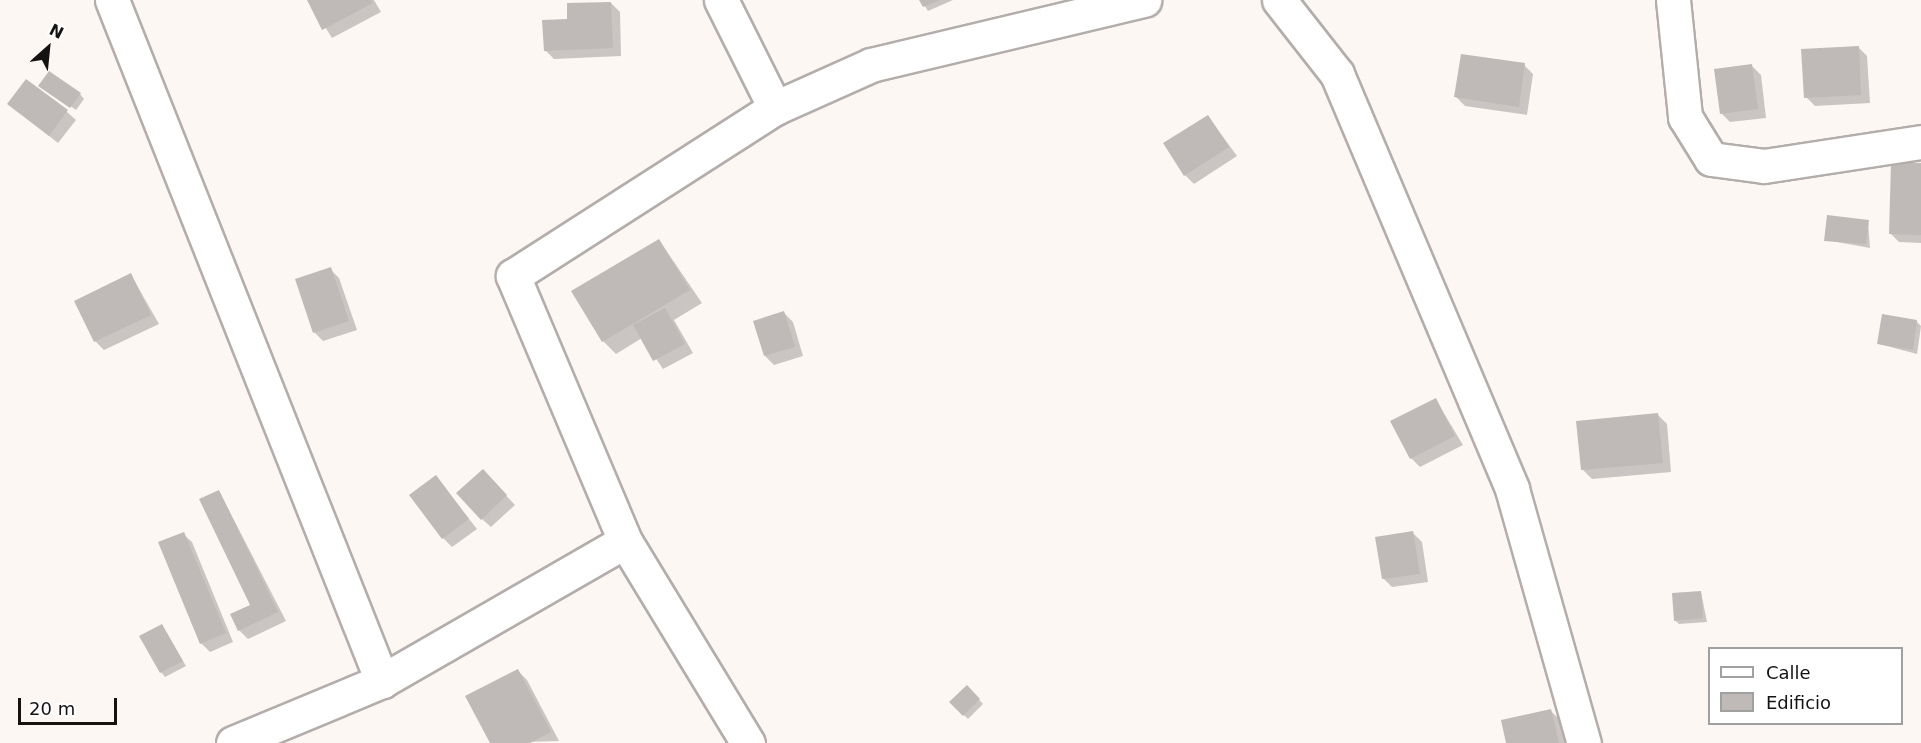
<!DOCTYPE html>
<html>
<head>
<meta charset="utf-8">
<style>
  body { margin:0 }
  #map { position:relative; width:1921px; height:743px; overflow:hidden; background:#fdf7f4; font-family:"DejaVu Sans",sans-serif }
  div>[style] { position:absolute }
  .shadow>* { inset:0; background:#0003 }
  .building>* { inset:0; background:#bfb9b7 }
  .roads { filter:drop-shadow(2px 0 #b3adab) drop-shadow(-2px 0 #b3adab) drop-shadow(0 2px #b3adab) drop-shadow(0 -2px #b3adab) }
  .minor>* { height:33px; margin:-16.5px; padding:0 16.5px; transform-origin:16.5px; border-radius:16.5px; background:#fff }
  span { translate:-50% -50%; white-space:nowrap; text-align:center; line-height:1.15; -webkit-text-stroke:4.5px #fff; paint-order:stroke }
  .legend { position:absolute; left:1708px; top:647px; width:195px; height:78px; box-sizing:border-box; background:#fff; border:2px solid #a1a0a0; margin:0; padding:8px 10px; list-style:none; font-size:18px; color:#151212 }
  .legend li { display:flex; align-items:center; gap:12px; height:30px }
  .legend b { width:30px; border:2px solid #a1a0a0 }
  .north { position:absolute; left:18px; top:18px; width:60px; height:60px; -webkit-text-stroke:4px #fff; paint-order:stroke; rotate:27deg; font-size:16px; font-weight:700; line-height:24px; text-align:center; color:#151212 }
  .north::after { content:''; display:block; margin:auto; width:21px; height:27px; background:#151212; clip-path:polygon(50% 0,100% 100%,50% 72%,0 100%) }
  .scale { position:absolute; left:18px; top:698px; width:99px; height:27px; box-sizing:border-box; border:3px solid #151212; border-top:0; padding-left:8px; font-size:18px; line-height:21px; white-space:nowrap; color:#151212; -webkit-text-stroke:4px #fff; paint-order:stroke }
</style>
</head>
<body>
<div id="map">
  <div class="shadow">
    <i style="clip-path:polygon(308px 0,374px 0,381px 12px,332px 38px)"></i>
    <i style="clip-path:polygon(921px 0,953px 0,928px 11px)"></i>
    <i style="clip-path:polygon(611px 3px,620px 12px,621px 56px,554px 59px,545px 50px,568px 21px)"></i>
    <i style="clip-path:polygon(1858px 47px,1867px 56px,1870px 103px,1815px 106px,1806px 97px)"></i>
    <i style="clip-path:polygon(1524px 65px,1533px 74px,1527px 115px,1465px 106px,1456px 97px)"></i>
    <i style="clip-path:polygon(1752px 66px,1761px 75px,1766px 118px,1730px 122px,1721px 113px)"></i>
    <i style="clip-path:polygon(43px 87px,80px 94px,84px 99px,76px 110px)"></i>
    <i style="clip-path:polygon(9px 104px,67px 112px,76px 120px,58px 143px)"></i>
    <i style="clip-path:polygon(1208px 116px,1237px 156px,1194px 184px,1185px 175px)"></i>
    <i style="clip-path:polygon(1921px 164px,1921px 243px,1899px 242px,1890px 233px)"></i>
    <i style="clip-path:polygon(1868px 221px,1870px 248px,1826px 240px)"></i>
    <i style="clip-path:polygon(659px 240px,702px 303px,674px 320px,693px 353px,663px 369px,642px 338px,616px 354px,603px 341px)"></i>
    <i style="clip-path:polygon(330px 269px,339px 278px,357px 330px,323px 341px,314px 332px)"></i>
    <i style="clip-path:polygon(131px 275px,159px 324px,104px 350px,95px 341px)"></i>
    <i style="clip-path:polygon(784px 313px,793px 322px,803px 356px,774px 365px,765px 356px)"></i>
    <i style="clip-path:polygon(1916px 321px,1921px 326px,1917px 354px,1879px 344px)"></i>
    <i style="clip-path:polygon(1436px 400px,1463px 445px,1420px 467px,1411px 458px)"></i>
    <i style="clip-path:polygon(1658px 415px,1667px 424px,1671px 472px,1592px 479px,1583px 470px)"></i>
    <i style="clip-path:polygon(483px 471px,515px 505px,491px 527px,482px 519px)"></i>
    <i style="clip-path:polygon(436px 477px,477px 529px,452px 547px,443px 538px)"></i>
    <i style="clip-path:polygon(219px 491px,286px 621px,248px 639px,239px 630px,252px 606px)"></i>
    <i style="clip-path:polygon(1413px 533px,1422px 542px,1428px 582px,1392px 587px,1383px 578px)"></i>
    <i style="clip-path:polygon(183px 534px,192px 542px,233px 642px,210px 652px,201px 643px)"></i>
    <i style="clip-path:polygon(1701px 592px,1707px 622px,1679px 624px,1675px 620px)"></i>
    <i style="clip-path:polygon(162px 626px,186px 666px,165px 677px,161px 672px)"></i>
    <i style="clip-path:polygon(518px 671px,527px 680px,559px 741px,492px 743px)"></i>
    <i style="clip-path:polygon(967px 687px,983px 704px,968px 719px,951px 702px)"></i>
    <i style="clip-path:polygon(1551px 711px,1560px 720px,1565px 743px,1508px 743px)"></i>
  </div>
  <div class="building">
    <i style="clip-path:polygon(307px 0,371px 0,373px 3px,322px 30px)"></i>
    <i style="clip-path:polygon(919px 0,940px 0,923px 7px)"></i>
    <i style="clip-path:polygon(611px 2px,613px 48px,544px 51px,542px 20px,567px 19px,567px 3px)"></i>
    <i style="clip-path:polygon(1859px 46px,1861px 95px,1804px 98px,1801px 49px)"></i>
    <i style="clip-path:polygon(1461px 54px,1525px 63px,1519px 107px,1454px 97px)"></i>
    <i style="clip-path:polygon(1752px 64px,1758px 109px,1720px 114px,1714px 69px)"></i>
    <i style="clip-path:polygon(49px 71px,81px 93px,70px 108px,38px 86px)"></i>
    <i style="clip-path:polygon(26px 79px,68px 110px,49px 136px,7px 104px)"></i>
    <i style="clip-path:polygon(1208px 115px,1229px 147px,1184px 176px,1163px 143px)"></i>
    <i style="clip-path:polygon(1891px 162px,1921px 163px,1921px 235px,1889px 234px)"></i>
    <i style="clip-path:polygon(1827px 215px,1869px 220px,1866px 244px,1824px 241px)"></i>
    <i style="clip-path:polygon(659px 239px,690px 290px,602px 342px,571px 291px)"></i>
    <i style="clip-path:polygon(331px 267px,349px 321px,313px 333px,295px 279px)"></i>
    <i style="clip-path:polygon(131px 273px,151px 315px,94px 342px,74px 301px)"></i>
    <i style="clip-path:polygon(665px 308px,685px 344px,653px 361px,633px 325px)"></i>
    <i style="clip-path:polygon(784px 311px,795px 347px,764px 356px,753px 321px)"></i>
    <i style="clip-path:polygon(1882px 314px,1917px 320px,1913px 350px,1877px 344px)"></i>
    <i style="clip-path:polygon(1436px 398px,1455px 436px,1410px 459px,1390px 421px)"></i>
    <i style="clip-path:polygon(1658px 413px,1663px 463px,1581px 470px,1576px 421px)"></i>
    <i style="clip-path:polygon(483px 469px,507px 495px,481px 520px,456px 493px)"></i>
    <i style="clip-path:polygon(436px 475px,469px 519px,442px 539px,409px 495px)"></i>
    <i style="clip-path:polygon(219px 490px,278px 612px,238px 631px,230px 614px,250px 605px,199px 499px)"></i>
    <i style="clip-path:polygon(1413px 531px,1420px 574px,1382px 579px,1375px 537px)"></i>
    <i style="clip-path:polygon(184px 532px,226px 633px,200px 644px,158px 542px)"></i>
    <i style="clip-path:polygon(1701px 591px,1703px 618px,1674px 621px,1672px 593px)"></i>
    <i style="clip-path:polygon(162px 624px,183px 661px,160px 673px,139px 636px)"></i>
    <i style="clip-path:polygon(518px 669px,551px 732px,530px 743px,490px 743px,465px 696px)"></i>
    <i style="clip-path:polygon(967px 685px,980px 699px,963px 716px,949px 702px)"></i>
    <i style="clip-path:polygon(1551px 709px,1559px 743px,1506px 743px,1501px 720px)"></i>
  </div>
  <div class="roads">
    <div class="minor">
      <i style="left:112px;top:0;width:733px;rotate:68.37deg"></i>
      <i style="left:721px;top:0;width:121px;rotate:63.4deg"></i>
      <i style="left:1279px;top:0;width:94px;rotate:51.9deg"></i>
      <i style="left:1337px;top:74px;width:450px;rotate:67.1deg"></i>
      <i style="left:1512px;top:489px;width:264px;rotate:74.2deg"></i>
      <i style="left:1673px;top:0;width:118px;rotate:84.1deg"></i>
      <i style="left:1685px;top:117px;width:49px;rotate:58.2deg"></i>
      <i style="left:1711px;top:159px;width:53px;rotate:7.5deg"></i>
      <i style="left:1764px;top:166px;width:159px;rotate:-8.7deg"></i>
      <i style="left:625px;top:541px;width:237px;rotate:58.7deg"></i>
      <i style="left:233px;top:743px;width:161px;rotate:-22.6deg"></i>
      <i style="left:382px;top:681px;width:280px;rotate:-29.9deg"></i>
      <i style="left:625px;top:541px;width:288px;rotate:-112.9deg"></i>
      <i style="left:513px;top:276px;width:311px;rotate:-32.7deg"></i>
      <i style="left:775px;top:108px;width:105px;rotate:-24.1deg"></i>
      <i style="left:871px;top:65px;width:281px;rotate:-13.4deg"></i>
    </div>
  </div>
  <ul class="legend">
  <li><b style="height:8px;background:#fff"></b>Calle</li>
  <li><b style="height:16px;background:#bfb9b7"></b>Edificio</li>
  </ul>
  <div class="north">N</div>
  <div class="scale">20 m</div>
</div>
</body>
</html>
